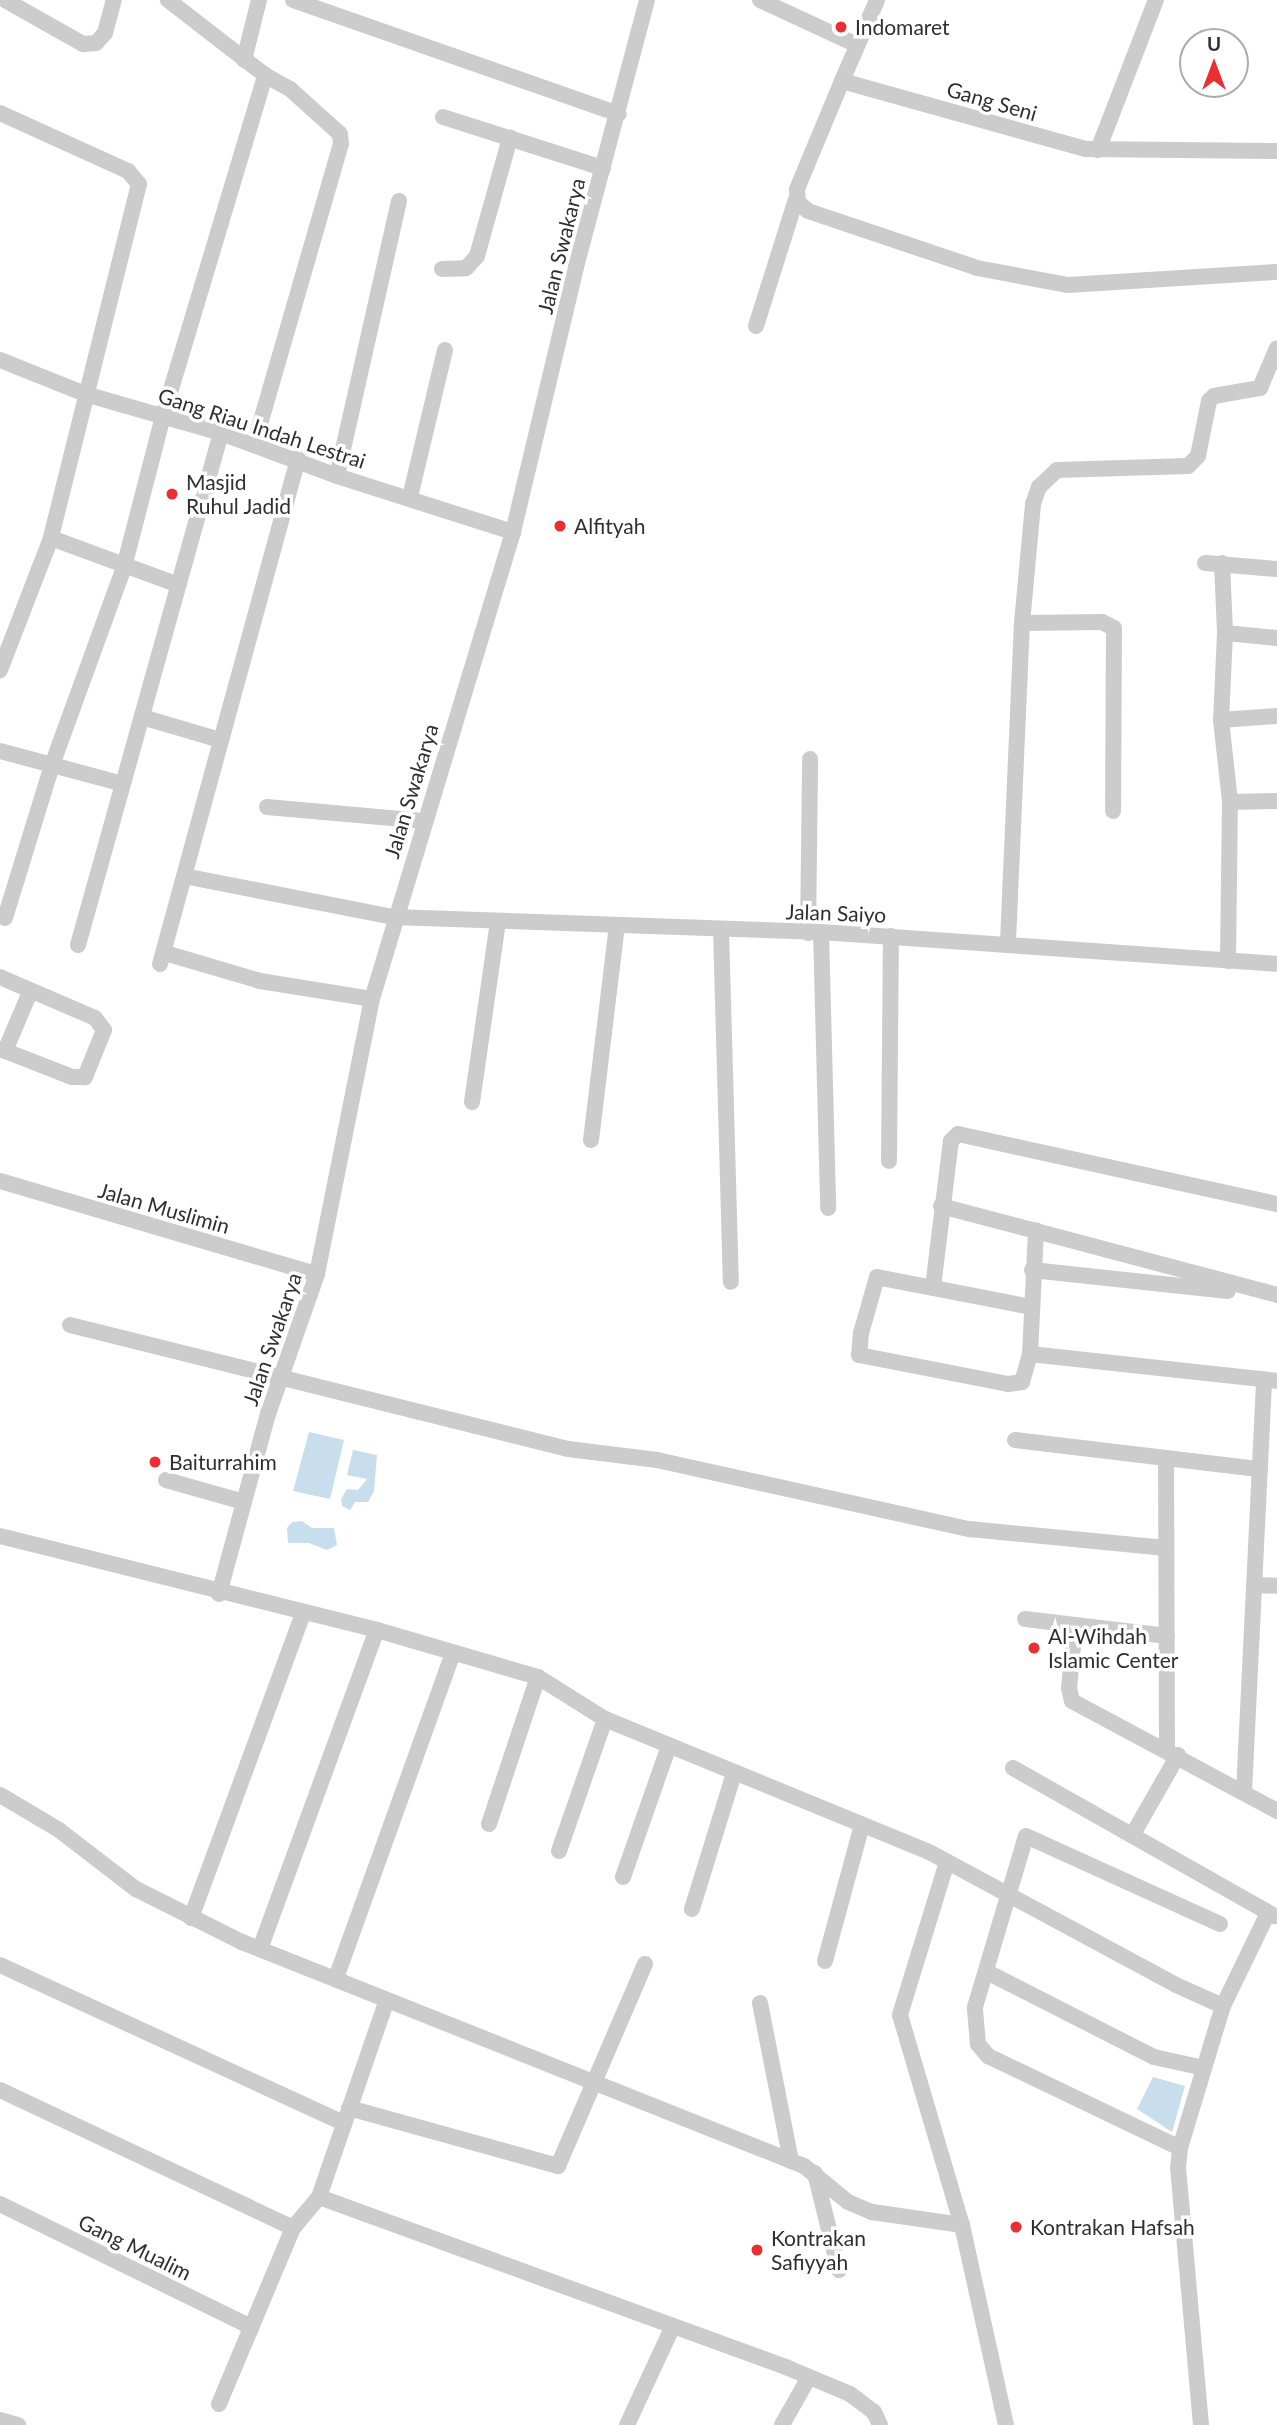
<!DOCTYPE html>
<html>
<head>
<meta charset="utf-8">
<style>
  body { margin:0 }
  #map { position:relative; width:1277px; height:2425px; overflow:hidden; background:#fff; font-family:Lato,sans-serif }
  div>[style] { position:absolute }
  .water>* { inset:0; background:#c9deed }
  .minor>* { height:16px; margin:-8px; padding:0 8px; transform-origin:8px; border-radius:8px; background:#ccc }
  .dots>* { width:19px; height:19px; translate:-50% -50%; box-sizing:border-box; border:4px solid #fff; border-radius:50% }
  span { translate:-50% -50%; white-space:nowrap; text-align:center; line-height:1.15; -webkit-text-stroke:7px #fff; paint-order:stroke }
  .poi-label { font-size:21px; color:#2f2f2f }
  .left { translate:0 -50%; text-align:left }
  .street-label { font-size:21px; color:#2f2f2f }
  .north { position:absolute; left:1179px; top:28px; width:70px; height:70px; box-sizing:border-box; background:#fff; border:2px solid #acacac; border-radius:50%; rotate:0deg; font-size:19px; font-weight:700; line-height:28px; text-align:center; color:#2f2f2f }
  .north::after { content:''; display:block; margin:auto; width:24px; height:32px; background:#eb2d34; clip-path:polygon(50% 0,100% 100%,50% 72%,0 100%) }
</style>
</head>
<body>
<div id="map">
  <div class="water">
    <i style="clip-path:polygon(309px 1432px,344px 1440px,330px 1499px,293px 1491px)"></i>
    <i style="clip-path:polygon(353px 1450px,377px 1455px,374px 1491px,368px 1502px,355px 1502px,350px 1510px,342px 1506px,341px 1499px,347px 1489px,358px 1490px,367px 1479px,347px 1475px)"></i>
    <i style="clip-path:polygon(302px 1521px,312px 1528px,334px 1528px,337px 1545px,327px 1550px,309px 1543px,288px 1543px,287px 1528px,292px 1522px)"></i>
    <i style="clip-path:polygon(1153px 2077px,1185px 2086px,1172px 2132px,1137px 2109px)"></i>
  </div>
  <div class="minor">
    <i style="left:5px;top:0;width:90px;rotate:29.4deg"></i>
    <i style="left:83px;top:44px;width:13px;rotate:-4deg"></i>
    <i style="left:96px;top:43px;width:13px;rotate:-48deg"></i>
    <i style="left:105px;top:33px;width:34px;rotate:-75deg"></i>
    <i style="left:293px;top:0;width:345px;rotate:19.3deg"></i>
    <i style="left:760px;top:0;width:107px;rotate:24.9deg"></i>
    <i style="left:877px;top:0;width:88px;rotate:113.4deg"></i>
    <i style="left:842px;top:81px;width:252px;rotate:15.6deg"></i>
    <i style="left:1085px;top:149px;width:192px;rotate:0.6deg"></i>
    <i style="left:244px;top:60px;width:62px;rotate:-76deg"></i>
    <i style="left:842px;top:81px;width:117px;rotate:112.6deg"></i>
    <i style="left:797px;top:189px;width:13px;rotate:86deg"></i>
    <i style="left:798px;top:202px;width:13px;rotate:42deg"></i>
    <i style="left:808px;top:211px;width:178px;rotate:18.6deg"></i>
    <i style="left:977px;top:268px;width:93px;rotate:10.6deg"></i>
    <i style="left:1068px;top:285px;width:209px;rotate:-3.6deg"></i>
    <i style="left:0;top:113px;width:141px;rotate:24.4deg"></i>
    <i style="left:128px;top:171px;width:17px;rotate:50deg"></i>
    <i style="left:139px;top:184px;width:365px;rotate:104deg"></i>
    <i style="left:51px;top:538px;width:142px;rotate:111.1deg"></i>
    <i style="left:443px;top:117px;width:168px;rotate:17.7deg"></i>
    <i style="left:1098px;top:150px;width:161px;rotate:-68.9deg"></i>
    <i style="left:442px;top:269px;width:24px;rotate:-2deg"></i>
    <i style="left:466px;top:268px;width:16px;rotate:-47deg"></i>
    <i style="left:477px;top:256px;width:123px;rotate:-74.4deg"></i>
    <i style="left:756px;top:326px;width:133px;rotate:-72.5deg"></i>
    <i style="left:0;top:360px;width:92px;rotate:21.8deg"></i>
    <i style="left:85px;top:394px;width:141px;rotate:16deg"></i>
    <i style="left:221px;top:433px;width:124px;rotate:20.3deg"></i>
    <i style="left:337px;top:476px;width:185px;rotate:17.7deg"></i>
    <i style="left:254px;top:445px;width:313px;rotate:-73.9deg"></i>
    <i style="left:341px;top:144px;width:10px;rotate:-96deg"></i>
    <i style="left:340px;top:134px;width:67px;rotate:-138deg"></i>
    <i style="left:290px;top:89px;width:29px;rotate:-151deg"></i>
    <i style="left:337px;top:476px;width:282px;rotate:-77.3deg"></i>
    <i style="left:410px;top:497px;width:151px;rotate:-76.6deg"></i>
    <i style="left:51px;top:538px;width:136px;rotate:20.2deg"></i>
    <i style="left:1205px;top:563px;width:72px;rotate:4.8deg"></i>
    <i style="left:1222px;top:563px;width:70px;rotate:87.5deg"></i>
    <i style="left:1225px;top:633px;width:52px;rotate:5.5deg"></i>
    <i style="left:1022px;top:623px;width:80px;rotate:-0.7deg"></i>
    <i style="left:1102px;top:622px;width:13px;rotate:27deg"></i>
    <i style="left:1114px;top:628px;width:183px;rotate:90.3deg"></i>
    <i style="left:1225px;top:633px;width:87px;rotate:92.6deg"></i>
    <i style="left:1221px;top:720px;width:82px;rotate:83.7deg"></i>
    <i style="left:1230px;top:802px;width:47px;rotate:-1.2deg"></i>
    <i style="left:142px;top:717px;width:81px;rotate:16.4deg"></i>
    <i style="left:1221px;top:720px;width:56px;rotate:-4.1deg"></i>
    <i style="left:0;top:751px;width:127px;rotate:15deg"></i>
    <i style="left:267px;top:807px;width:159px;rotate:5.1deg"></i>
    <i style="left:184px;top:876px;width:213px;rotate:11.1deg"></i>
    <i style="left:393px;top:917px;width:428px;rotate:2deg"></i>
    <i style="left:821px;top:932px;width:457px;rotate:4deg"></i>
    <i style="left:5px;top:918px;width:160px;rotate:-72.9deg"></i>
    <i style="left:52px;top:765px;width:211px;rotate:-70deg"></i>
    <i style="left:124px;top:567px;width:156px;rotate:-75.5deg"></i>
    <i style="left:163px;top:416px;width:356px;rotate:-73.3deg"></i>
    <i style="left:265px;top:75px;width:123px;rotate:-142.3deg"></i>
    <i style="left:721px;top:929px;width:353px;rotate:88.4deg"></i>
    <i style="left:821px;top:932px;width:276px;rotate:88.5deg"></i>
    <i style="left:808px;top:933px;width:174px;rotate:-89.3deg"></i>
    <i style="left:1008px;top:942px;width:319px;rotate:-87.5deg"></i>
    <i style="left:1022px;top:623px;width:120px;rotate:-84.7deg"></i>
    <i style="left:1033px;top:504px;width:18px;rotate:-71deg"></i>
    <i style="left:1039px;top:487px;width:25px;rotate:-43deg"></i>
    <i style="left:1057px;top:470px;width:131px;rotate:-1.7deg"></i>
    <i style="left:1188px;top:466px;width:14px;rotate:-45deg"></i>
    <i style="left:1198px;top:456px;width:56px;rotate:-78.7deg"></i>
    <i style="left:1209px;top:401px;width:7px;rotate:-45deg"></i>
    <i style="left:1214px;top:396px;width:47px;rotate:-9.9deg"></i>
    <i style="left:1260px;top:388px;width:43px;rotate:-67deg"></i>
    <i style="left:78px;top:945px;width:532px;rotate:-74.4deg"></i>
    <i style="left:165px;top:953px;width:99px;rotate:16.4deg"></i>
    <i style="left:260px;top:981px;width:113px;rotate:9.1deg"></i>
    <i style="left:1228px;top:961px;width:159px;rotate:-89.3deg"></i>
    <i style="left:160px;top:964px;width:524px;rotate:-74.72deg"></i>
    <i style="left:0;top:977px;width:103px;rotate:23.3deg"></i>
    <i style="left:95px;top:1018px;width:15px;rotate:53deg"></i>
    <i style="left:104px;top:1030px;width:51px;rotate:112deg"></i>
    <i style="left:85px;top:1077px;width:13px;rotate:180deg"></i>
    <i style="left:72px;top:1077px;width:77px;rotate:-158.7deg"></i>
    <i style="left:5px;top:1051px;width:64px;rotate:-67deg"></i>
    <i style="left:472px;top:1102px;width:182px;rotate:-81.8deg"></i>
    <i style="left:591px;top:1140px;width:216px;rotate:-83.1deg"></i>
    <i style="left:889px;top:1161px;width:225px;rotate:-89.5deg"></i>
    <i style="left:0;top:1181px;width:330px;rotate:16.4deg"></i>
    <i style="left:941px;top:1206px;width:348px;rotate:14.8deg"></i>
    <i style="left:1032px;top:1270px;width:197px;rotate:6.1deg"></i>
    <i style="left:933px;top:1287px;width:147px;rotate:-83deg"></i>
    <i style="left:951px;top:1141px;width:10px;rotate:-45deg"></i>
    <i style="left:958px;top:1134px;width:327px;rotate:12.4deg"></i>
    <i style="left:1031px;top:1307px;width:157px;rotate:-169deg"></i>
    <i style="left:877px;top:1277px;width:58px;rotate:105.9deg"></i>
    <i style="left:861px;top:1333px;width:22px;rotate:95deg"></i>
    <i style="left:859px;top:1355px;width:152px;rotate:11deg"></i>
    <i style="left:1008px;top:1384px;width:14px;rotate:-8deg"></i>
    <i style="left:1022px;top:1382px;width:29px;rotate:-74deg"></i>
    <i style="left:1030px;top:1354px;width:124px;rotate:-87.2deg"></i>
    <i style="left:70px;top:1325px;width:513px;rotate:13.98deg"></i>
    <i style="left:568px;top:1449px;width:90px;rotate:7deg"></i>
    <i style="left:657px;top:1460px;width:320px;rotate:12.5deg"></i>
    <i style="left:969px;top:1529px;width:198px;rotate:5.5deg"></i>
    <i style="left:1030px;top:1354px;width:248px;rotate:6.2deg"></i>
    <i style="left:1015px;top:1440px;width:247px;rotate:6.8deg"></i>
    <i style="left:1166px;top:1458px;width:290px;rotate:89.8deg"></i>
    <i style="left:166px;top:1480px;width:81px;rotate:15.8deg"></i>
    <i style="left:0;top:1536px;width:389px;rotate:14deg"></i>
    <i style="left:377px;top:1630px;width:168px;rotate:16.3deg"></i>
    <i style="left:538px;top:1677px;width:79px;rotate:32.1deg"></i>
    <i style="left:605px;top:1719px;width:352px;rotate:22.3deg"></i>
    <i style="left:931px;top:1853px;width:278px;rotate:28.3deg"></i>
    <i style="left:1176px;top:1985px;width:51px;rotate:24.1deg"></i>
    <i style="left:1254px;top:1585px;width:23px;rotate:2deg"></i>
    <i style="left:219px;top:1594px;width:187px;rotate:-74.8deg"></i>
    <i style="left:268px;top:1414px;width:148px;rotate:-70.7deg"></i>
    <i style="left:317px;top:1274px;width:280px;rotate:-78.7deg"></i>
    <i style="left:372px;top:999px;width:488px;rotate:-73.2deg"></i>
    <i style="left:513px;top:532px;width:272px;rotate:-76.6deg"></i>
    <i style="left:576px;top:267px;width:276px;rotate:-75.1deg"></i>
    <i style="left:1025px;top:1619px;width:143px;rotate:6.8deg"></i>
    <i style="left:1075px;top:1625px;width:63px;rotate:95.4deg"></i>
    <i style="left:1069px;top:1688px;width:13px;rotate:77deg"></i>
    <i style="left:1072px;top:1701px;width:233px;rotate:28.2deg"></i>
    <i style="left:1013px;top:1768px;width:301px;rotate:29.5deg"></i>
    <i style="left:1244px;top:1792px;width:413px;rotate:-87.2deg"></i>
    <i style="left:0;top:1795px;width:69px;rotate:30.7deg"></i>
    <i style="left:59px;top:1830px;width:97px;rotate:37.5deg"></i>
    <i style="left:136px;top:1889px;width:119px;rotate:26.6deg"></i>
    <i style="left:242px;top:1942px;width:605px;rotate:21.73deg"></i>
    <i style="left:804px;top:2166px;width:57px;rotate:39.3deg"></i>
    <i style="left:848px;top:2202px;width:26px;rotate:23deg"></i>
    <i style="left:872px;top:2212px;width:91px;rotate:8.2deg"></i>
    <i style="left:489px;top:1824px;width:155px;rotate:-71.6deg"></i>
    <i style="left:1133px;top:1834px;width:91px;rotate:-60.3deg"></i>
    <i style="left:559px;top:1851px;width:140px;rotate:-70.8deg"></i>
    <i style="left:947px;top:1862px;width:160px;rotate:107.1deg"></i>
    <i style="left:900px;top:2015px;width:219px;rotate:73.6deg"></i>
    <i style="left:962px;top:2225px;width:205px;rotate:77.6deg"></i>
    <i style="left:623px;top:1877px;width:139px;rotate:-70.7deg"></i>
    <i style="left:692px;top:1909px;width:142px;rotate:-72.8deg"></i>
    <i style="left:191px;top:1918px;width:325px;rotate:-69.8deg"></i>
    <i style="left:260px;top:1949px;width:340px;rotate:-69.9deg"></i>
    <i style="left:825px;top:1961px;width:141px;rotate:-74.8deg"></i>
    <i style="left:0;top:1965px;width:379px;rotate:24.7deg"></i>
    <i style="left:987px;top:1972px;width:187px;rotate:27deg"></i>
    <i style="left:1154px;top:2057px;width:51px;rotate:12.4deg"></i>
    <i style="left:336px;top:1978px;width:345px;rotate:-70.2deg"></i>
    <i style="left:760px;top:2003px;width:161px;rotate:78.9deg"></i>
    <i style="left:0;top:2090px;width:324px;rotate:25.2deg"></i>
    <i style="left:293px;top:2228px;width:40px;rotate:-50deg"></i>
    <i style="left:319px;top:2197px;width:208px;rotate:-71deg"></i>
    <i style="left:349px;top:2108px;width:217px;rotate:15.5deg"></i>
    <i style="left:558px;top:2166px;width:220px;rotate:-66.7deg"></i>
    <i style="left:1180px;top:2148px;width:213px;rotate:-154.4deg"></i>
    <i style="left:988px;top:2056px;width:16px;rotate:-130deg"></i>
    <i style="left:978px;top:2044px;width:37px;rotate:-95deg"></i>
    <i style="left:975px;top:2007px;width:178px;rotate:-73.4deg"></i>
    <i style="left:1026px;top:1836px;width:213px;rotate:24.4deg"></i>
    <i style="left:815px;top:2173px;width:100px;rotate:76.1deg"></i>
    <i style="left:319px;top:2197px;width:499px;rotate:20deg"></i>
    <i style="left:788px;top:2368px;width:67px;rotate:22.8deg"></i>
    <i style="left:850px;top:2394px;width:30px;rotate:37deg"></i>
    <i style="left:874px;top:2412px;width:14px;rotate:65deg"></i>
    <i style="left:0;top:2204px;width:280px;rotate:26.1deg"></i>
    <i style="left:219px;top:2404px;width:191px;rotate:-67.2deg"></i>
    <i style="left:0;top:2420px;width:19px;rotate:16deg"></i>
    <i style="left:627px;top:2425px;width:109px;rotate:-65.1deg"></i>
    <i style="left:782px;top:2425px;width:55px;rotate:-60.6deg"></i>
    <i style="left:1201px;top:2425px;width:258px;rotate:-95.1deg"></i>
    <i style="left:1178px;top:2168px;width:20px;rotate:-84deg"></i>
    <i style="left:1180px;top:2148px;width:148px;rotate:-73.2deg"></i>
    <i style="left:1223px;top:2006px;width:103px;rotate:-64.2deg"></i>
  </div>
  <div class="dots">
    <i style="left:841px;top:27px;background:#eb2d34"></i>
    <i style="left:172px;top:494px;background:#eb2d34"></i>
    <i style="left:560px;top:526px;background:#eb2d34"></i>
    <i style="left:155px;top:1462px;background:#eb2d34"></i>
    <i style="left:1034px;top:1648px;background:#eb2d34"></i>
    <i style="left:1016px;top:2227px;background:#eb2d34"></i>
    <i style="left:757px;top:2250px;background:#eb2d34"></i>
  </div>
  <div class="poi-label">
    <span class="left" style="left:855px;top:27px">Indomaret</span>
    <span class="left" style="left:186px;top:494px">Masjid<br>Ruhul Jadid</span>
    <span class="left" style="left:574px;top:526px">Alfityah</span>
    <span class="left" style="left:169px;top:1462px">Baiturrahim</span>
    <span class="left" style="left:1048px;top:1648px">Al-Wihdah<br>Islamic Center</span>
    <span class="left" style="left:1030px;top:2227px">Kontrakan Hafsah</span>
    <span class="left" style="left:771px;top:2250px">Kontrakan<br>Safiyyah</span>
  </div>
  <div class="street-label">
    <span style="left:992px;top:101px;rotate:16deg">Gang Seni</span>
    <span style="left:561px;top:246px;rotate:-76deg">Jalan Swakarya</span>
    <span style="left:262px;top:428px;rotate:18deg">Gang Riau Indah Lestrai</span>
    <span style="left:411px;top:791px;rotate:-73deg">Jalan Swakarya</span>
    <span style="left:836px;top:913px;rotate:2deg">Jalan Saiyo</span>
    <span style="left:164px;top:1208px;rotate:16deg">Jalan Muslimin</span>
    <span style="left:272px;top:1339px;rotate:-71deg">Jalan Swakarya</span>
    <span style="left:135px;top:2247px;rotate:26deg">Gang Mualim</span>
  </div>
  <div class="north">U</div>
</div>
</body>
</html>
